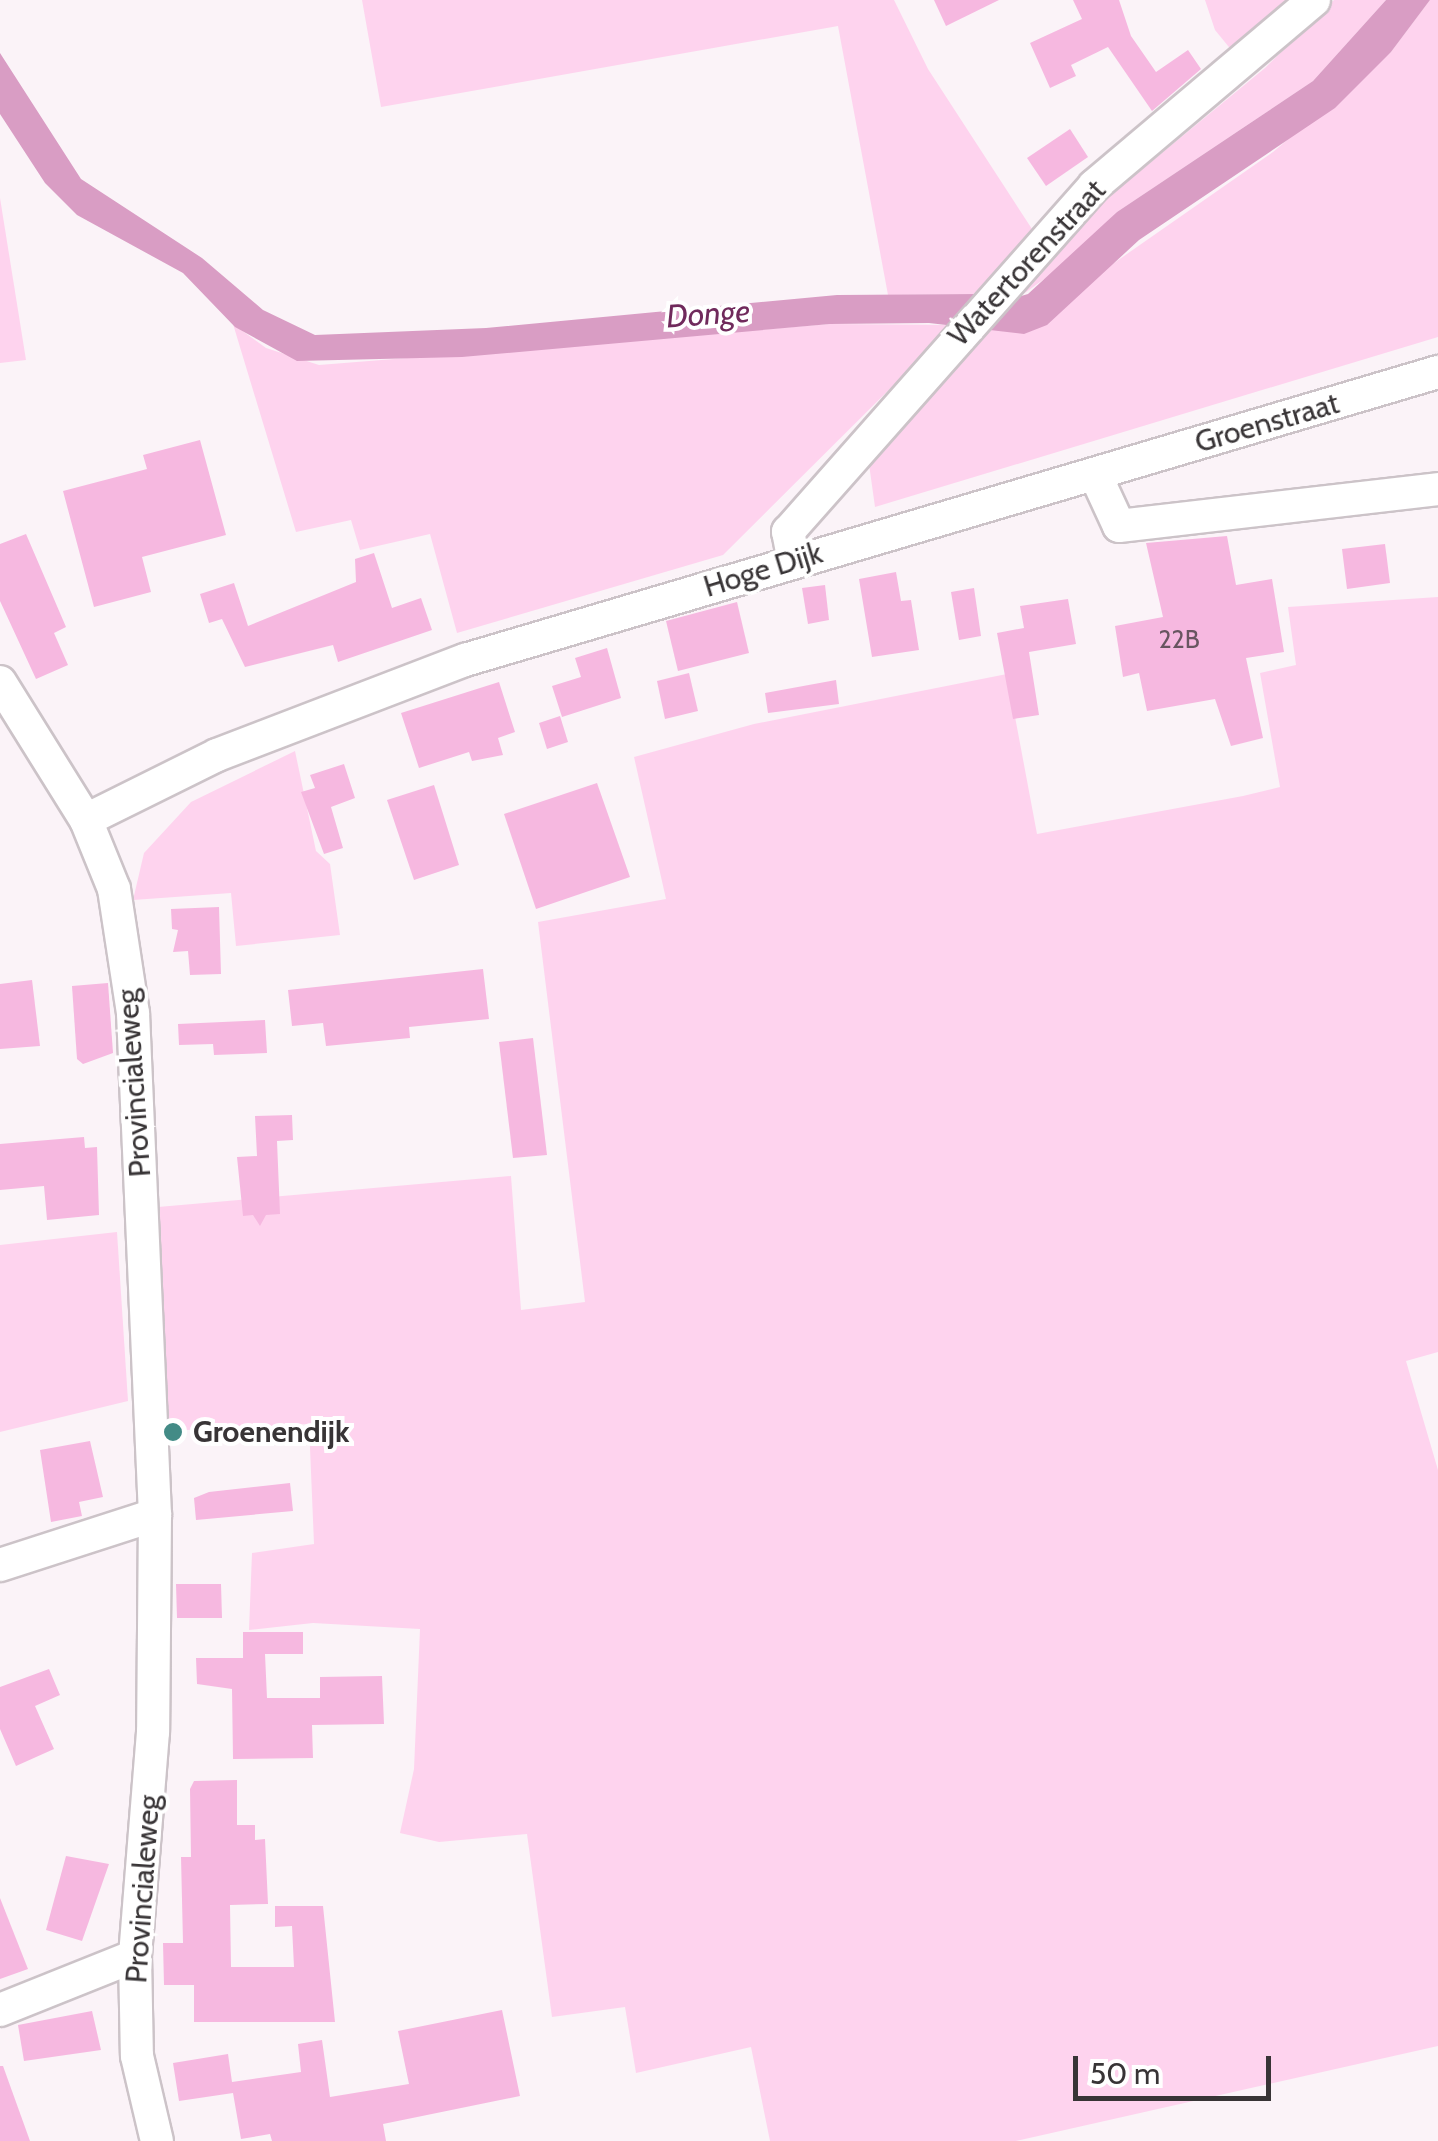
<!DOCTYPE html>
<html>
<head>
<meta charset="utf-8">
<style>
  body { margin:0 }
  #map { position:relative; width:1438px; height:2141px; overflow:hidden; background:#fbf3f8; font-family:Cabin,sans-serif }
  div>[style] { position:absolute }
  .green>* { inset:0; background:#fed3ee }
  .water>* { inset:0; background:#d99dc4 }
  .building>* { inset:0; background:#f6b8e0 }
  .roads { filter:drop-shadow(2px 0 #ccc3c8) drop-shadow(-2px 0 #ccc3c8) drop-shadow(0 2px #ccc3c8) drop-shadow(0 -2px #ccc3c8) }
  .minor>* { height:32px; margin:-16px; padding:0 16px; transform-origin:16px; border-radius:16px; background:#fff }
  .dots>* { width:28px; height:28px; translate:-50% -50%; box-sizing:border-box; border:5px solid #fff; border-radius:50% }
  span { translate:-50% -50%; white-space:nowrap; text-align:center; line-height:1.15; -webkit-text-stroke:8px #fff; paint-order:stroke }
  .number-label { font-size:25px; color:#685560 }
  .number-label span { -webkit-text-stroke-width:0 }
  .street-label { font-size:30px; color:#383436 }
  .poi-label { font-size:30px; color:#383436; font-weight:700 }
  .left { translate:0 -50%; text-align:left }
  .water-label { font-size:32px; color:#702a5c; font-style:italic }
  .scale { position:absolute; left:1073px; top:2056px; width:198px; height:45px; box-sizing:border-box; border:5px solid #383436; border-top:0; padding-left:12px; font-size:30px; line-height:35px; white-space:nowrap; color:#383436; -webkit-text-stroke:8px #fff; paint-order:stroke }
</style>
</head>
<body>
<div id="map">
  <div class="green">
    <i style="clip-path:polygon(362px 0,894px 0,928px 69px,1032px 229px,977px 294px,888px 295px,838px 26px,381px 107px)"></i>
    <i style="clip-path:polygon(1205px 0,1288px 0,1233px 52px,1215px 30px)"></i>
    <i style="clip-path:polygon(1334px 0,1386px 0,1313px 81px,1117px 212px,1061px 267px,1015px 300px,1061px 236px,1265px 68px)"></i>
    <i style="clip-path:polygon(1430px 0,1438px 0,1438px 337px,875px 507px,868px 457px,978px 327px,1114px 263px,1273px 152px,1391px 52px)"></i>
    <i style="clip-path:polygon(0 198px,26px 360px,0 363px)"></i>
    <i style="clip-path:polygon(233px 324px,266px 348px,319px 365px,830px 324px,954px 325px,723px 555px,457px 633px,430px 534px,360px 550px,351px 520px,296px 532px)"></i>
    <i style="clip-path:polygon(1438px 597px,1438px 1352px,1406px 1361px,1438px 1470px,1438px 2046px,1016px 2141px,770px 2141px,751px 2047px,636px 2073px,625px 2007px,552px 2017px,527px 1834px,439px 1842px,400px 1833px,414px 1769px,420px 1629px,313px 1623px,249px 1630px,252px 1553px,314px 1544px,309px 1424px,167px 1431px,158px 1207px,511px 1176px,521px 1310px,585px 1302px,538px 922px,666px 899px,634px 757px,754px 724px,1007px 674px,1037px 834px,1243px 796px,1280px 787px,1260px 673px,1296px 665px,1288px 607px)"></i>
    <i style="clip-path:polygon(295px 751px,316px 851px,330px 864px,340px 935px,236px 946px,231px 893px,133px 900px,144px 853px,191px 802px)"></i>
    <i style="clip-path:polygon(117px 1232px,128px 1401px,0 1432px,0 1245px)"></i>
  </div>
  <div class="water">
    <i style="clip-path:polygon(1386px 0,1430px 0,1391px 52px,1335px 108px,1139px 240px,1047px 325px,1024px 334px,929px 323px,830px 324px,462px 357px,297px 361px,235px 327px,183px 273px,77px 215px,45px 183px,0 114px,0 53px,81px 179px,202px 258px,263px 310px,315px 335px,486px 328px,837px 295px,977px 294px,1000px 302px,1028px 294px,1117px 212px,1313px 81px)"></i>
  </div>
  <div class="building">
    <i style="clip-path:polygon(934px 0,999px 0,946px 26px)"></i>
    <i style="clip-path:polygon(1073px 0,1119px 0,1131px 36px,1156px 72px,1188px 50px,1201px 69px,1152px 111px,1108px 47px,1071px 65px,1076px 76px,1050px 88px,1030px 43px,1082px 19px)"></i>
    <i style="clip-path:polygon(1070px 129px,1088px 157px,1046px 186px,1027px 158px)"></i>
    <i style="clip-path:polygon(200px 440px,226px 535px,142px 557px,151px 592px,94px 607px,63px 491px,147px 469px,143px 455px)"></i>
    <i style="clip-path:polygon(26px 534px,66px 627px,54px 633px,68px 665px,36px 679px,0 601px,0 544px)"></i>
    <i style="clip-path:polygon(1227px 536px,1236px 585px,1272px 579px,1284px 652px,1246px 658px,1263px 738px,1231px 746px,1215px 699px,1147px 711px,1139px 673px,1123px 677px,1115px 626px,1163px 617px,1146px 543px)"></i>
    <i style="clip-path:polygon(1385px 544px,1390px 583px,1347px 589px,1342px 549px)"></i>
    <i style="clip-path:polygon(374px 553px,392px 608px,421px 598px,432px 630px,338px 662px,333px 645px,245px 667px,222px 619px,209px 623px,200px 594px,234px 583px,248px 626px,356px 582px,355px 559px)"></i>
    <i style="clip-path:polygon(896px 572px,901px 601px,911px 600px,919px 650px,872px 657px,859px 579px)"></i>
    <i style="clip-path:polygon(825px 585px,829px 620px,808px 624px,802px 588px)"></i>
    <i style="clip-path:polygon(974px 588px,981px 636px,959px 640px,951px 592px)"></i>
    <i style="clip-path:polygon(1068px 599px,1076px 644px,1029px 652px,1039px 715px,1013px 719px,997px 633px,1024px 628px,1020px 606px)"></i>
    <i style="clip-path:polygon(737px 602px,749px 653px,678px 671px,666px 621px)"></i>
    <i style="clip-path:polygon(607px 648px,621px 698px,562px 717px,552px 686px,581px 677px,575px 658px)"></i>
    <i style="clip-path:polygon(689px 673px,698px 711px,665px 719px,657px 681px)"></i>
    <i style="clip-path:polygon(836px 680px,839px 704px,768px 713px,765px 693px)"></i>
    <i style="clip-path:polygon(499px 682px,515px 732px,498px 738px,503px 755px,472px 761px,469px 752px,419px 768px,401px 713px)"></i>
    <i style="clip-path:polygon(560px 716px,568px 742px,547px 749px,539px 723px)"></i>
    <i style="clip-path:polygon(344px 764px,355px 798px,331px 807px,343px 848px,324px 854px,301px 792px,315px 788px,310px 775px)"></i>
    <i style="clip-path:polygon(597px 783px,630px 877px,536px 909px,504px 814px)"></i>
    <i style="clip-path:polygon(434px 785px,459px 865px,414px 880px,387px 800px)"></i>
    <i style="clip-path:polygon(219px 907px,221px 974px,190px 975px,188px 951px,173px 952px,178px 930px,172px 929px,171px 909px)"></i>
    <i style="clip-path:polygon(483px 969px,489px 1019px,409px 1027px,410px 1038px,326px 1046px,323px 1023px,292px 1026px,288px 990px)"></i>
    <i style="clip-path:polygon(32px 980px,40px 1046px,0 1049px,0 984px)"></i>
    <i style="clip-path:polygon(108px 983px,113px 1053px,83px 1064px,77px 1059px,72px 986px)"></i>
    <i style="clip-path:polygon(265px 1020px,267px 1053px,214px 1055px,213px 1044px,179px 1045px,178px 1024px)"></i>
    <i style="clip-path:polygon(533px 1038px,547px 1155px,513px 1158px,499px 1042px)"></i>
    <i style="clip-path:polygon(292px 1115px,293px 1140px,277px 1141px,280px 1214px,266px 1215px,260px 1226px,253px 1215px,243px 1216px,237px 1157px,257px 1156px,255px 1116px)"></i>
    <i style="clip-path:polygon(84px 1137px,85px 1148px,97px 1147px,99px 1215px,47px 1220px,44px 1186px,0 1190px,0 1144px)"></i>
    <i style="clip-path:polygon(90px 1441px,103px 1497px,79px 1502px,82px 1516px,51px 1522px,40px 1450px)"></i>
    <i style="clip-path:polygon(290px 1483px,293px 1511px,196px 1520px,194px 1498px,209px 1492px)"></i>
    <i style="clip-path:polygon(176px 1584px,221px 1584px,222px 1618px,177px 1618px)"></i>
    <i style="clip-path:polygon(243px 1632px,303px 1632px,303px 1654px,265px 1654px,267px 1698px,320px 1698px,320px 1677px,382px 1676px,384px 1724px,312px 1725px,313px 1758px,233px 1759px,232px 1689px,197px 1684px,196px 1658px,243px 1658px)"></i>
    <i style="clip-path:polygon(49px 1669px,60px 1695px,35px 1706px,54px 1749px,16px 1766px,0 1729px,0 1687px)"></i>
    <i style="clip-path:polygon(237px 1780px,237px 1825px,255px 1825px,255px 1840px,265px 1839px,268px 1904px,230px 1905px,231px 1967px,294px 1967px,292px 1926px,275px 1927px,275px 1906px,323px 1906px,335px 2022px,194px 2022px,194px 1985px,164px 1985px,163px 1943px,183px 1943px,181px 1857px,191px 1857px,190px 1789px,194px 1781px)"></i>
    <i style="clip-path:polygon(66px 1856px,109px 1864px,82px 1941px,46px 1930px)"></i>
    <i style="clip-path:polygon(0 1898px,28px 1969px,0 1979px)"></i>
    <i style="clip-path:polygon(502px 2010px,520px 2096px,383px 2124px,386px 2141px,272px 2141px,270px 2134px,241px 2139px,233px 2093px,179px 2101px,173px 2063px,228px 2054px,232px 2082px,301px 2072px,298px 2044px,322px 2040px,330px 2097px,409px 2084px,398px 2031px)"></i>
    <i style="clip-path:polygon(92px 2011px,101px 2050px,24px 2061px,18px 2025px)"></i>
    <i style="clip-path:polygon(0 2066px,3px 2066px,30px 2141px,0 2141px)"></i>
  </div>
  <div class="roads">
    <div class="minor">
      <i style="left:1095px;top:474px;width:57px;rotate:65.2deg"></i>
      <i style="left:1119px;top:526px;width:321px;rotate:-6.6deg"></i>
      <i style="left:794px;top:562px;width:31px;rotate:-101deg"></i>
      <i style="left:788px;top:532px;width:462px;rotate:-48.5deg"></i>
      <i style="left:1094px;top:186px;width:288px;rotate:-40.2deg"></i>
      <i style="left:0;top:682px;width:163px;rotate:58.1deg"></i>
      <i style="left:86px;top:820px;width:74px;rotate:67.9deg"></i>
      <i style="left:114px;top:889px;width:125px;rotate:81.3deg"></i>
      <i style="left:133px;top:1013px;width:502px;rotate:87.49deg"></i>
      <i style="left:155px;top:1515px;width:217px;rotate:90.5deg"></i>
      <i style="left:153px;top:1732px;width:225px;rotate:94.6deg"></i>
      <i style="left:135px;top:1956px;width:100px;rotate:88.9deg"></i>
      <i style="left:137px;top:2056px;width:87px;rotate:76.8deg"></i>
      <i style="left:86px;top:820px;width:146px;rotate:-26.4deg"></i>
      <i style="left:217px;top:755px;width:266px;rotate:-21deg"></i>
      <i style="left:465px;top:660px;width:1015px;rotate:-16.49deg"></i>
      <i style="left:0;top:1565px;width:163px;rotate:-17.9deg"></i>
      <i style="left:0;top:2010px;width:145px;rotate:-21.8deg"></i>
    </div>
  </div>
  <div class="dots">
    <i style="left:173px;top:1432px;background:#438b86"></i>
  </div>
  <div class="number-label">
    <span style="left:1179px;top:639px">22B</span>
  </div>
  <div class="street-label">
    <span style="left:1027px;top:263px;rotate:-47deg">Watertorenstraat</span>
    <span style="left:1267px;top:423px;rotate:-16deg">Groenstraat</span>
    <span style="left:763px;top:570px;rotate:-17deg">Hoge Dijk</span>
    <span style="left:134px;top:1083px;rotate:-94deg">Provincialeweg</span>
    <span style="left:143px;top:1889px;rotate:-86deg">Provincialeweg</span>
  </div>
  <div class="poi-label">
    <span class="left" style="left:193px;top:1432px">Groenendijk</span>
  </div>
  <div class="water-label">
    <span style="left:708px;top:314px;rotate:-4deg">Donge</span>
  </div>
  <div class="scale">50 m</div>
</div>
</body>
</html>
